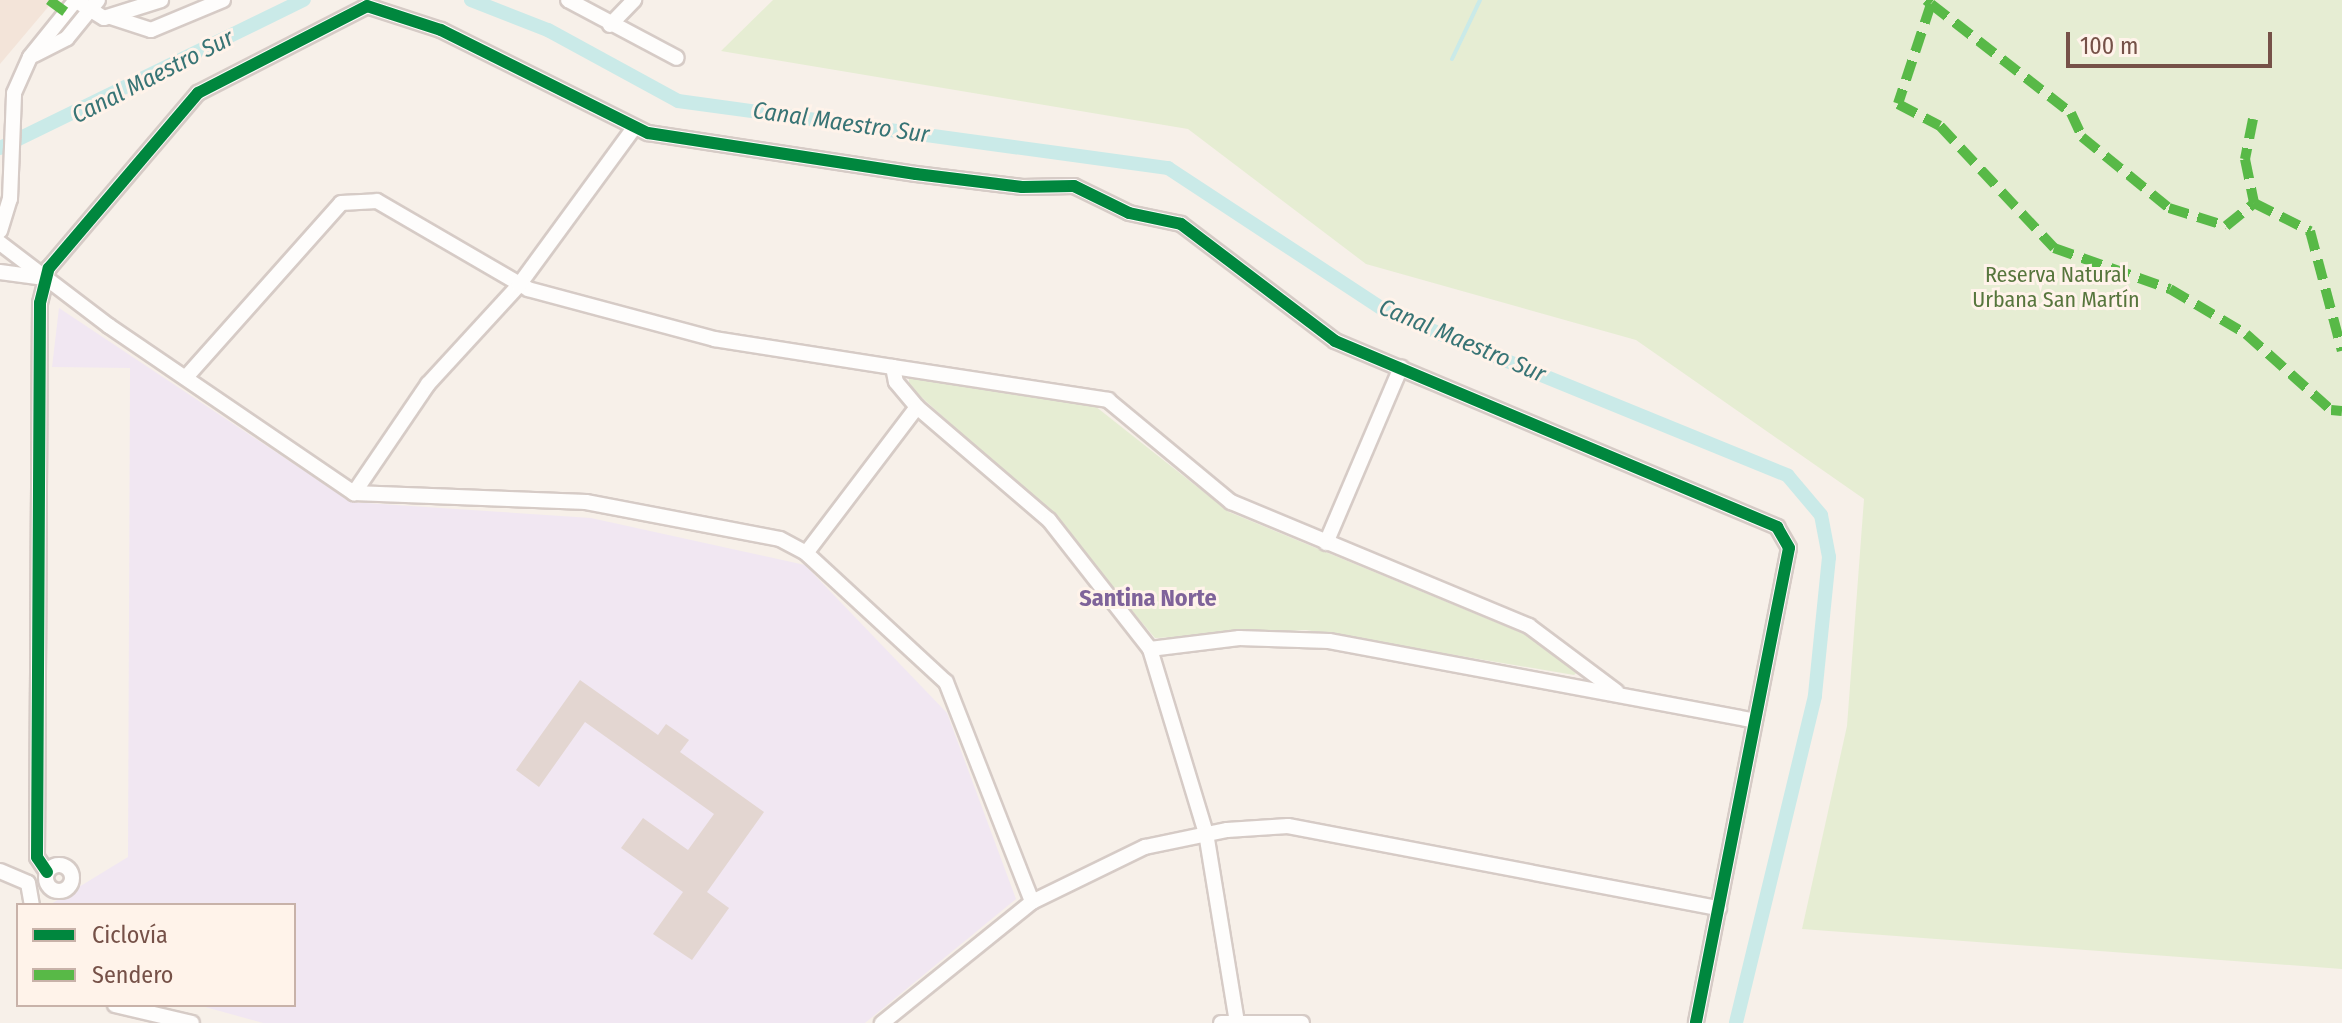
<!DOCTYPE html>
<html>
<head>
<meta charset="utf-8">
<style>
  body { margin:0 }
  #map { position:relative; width:2342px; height:1023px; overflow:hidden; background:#f7f0e9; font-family:"Fira Sans Condensed",sans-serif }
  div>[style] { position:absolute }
  .residential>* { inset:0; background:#f3e4d9 }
  .education>* { inset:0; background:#f1e7f2 }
  .green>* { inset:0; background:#e6edd3 }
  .stream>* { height:4px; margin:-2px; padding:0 2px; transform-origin:2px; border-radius:2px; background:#caeae8 }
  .canal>* { height:14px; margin:-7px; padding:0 7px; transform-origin:7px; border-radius:7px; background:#caeae8 }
  .building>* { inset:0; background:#e3d6d1 }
  .roads { filter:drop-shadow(2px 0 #d6cbc6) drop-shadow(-2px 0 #d6cbc6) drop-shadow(0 2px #d6cbc6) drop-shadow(0 -2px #d6cbc6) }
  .street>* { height:14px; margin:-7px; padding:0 7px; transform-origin:7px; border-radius:7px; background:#fefdfc }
  .street>.ring { margin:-7px; padding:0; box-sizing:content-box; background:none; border:14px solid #fefdfc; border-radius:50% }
  .quiet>* { height:10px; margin-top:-5px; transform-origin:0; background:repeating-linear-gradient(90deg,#58b947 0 20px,transparent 0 30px) }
  .cycleway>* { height:12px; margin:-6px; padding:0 6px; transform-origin:6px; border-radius:6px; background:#00873e }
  span { translate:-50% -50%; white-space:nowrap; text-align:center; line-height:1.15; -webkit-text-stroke:6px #fff3ea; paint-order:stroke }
  .park-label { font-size:22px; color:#57763d }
  .water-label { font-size:24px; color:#387475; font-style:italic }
  .neighbourhood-label { font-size:24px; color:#7f639a; font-weight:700 }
  .legend { position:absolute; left:16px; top:903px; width:280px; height:104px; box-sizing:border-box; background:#fff3ea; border:2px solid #c8b2a9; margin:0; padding:10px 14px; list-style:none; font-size:24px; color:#765148 }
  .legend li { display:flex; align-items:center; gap:16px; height:40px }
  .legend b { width:40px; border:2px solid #c8b2a9 }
  .scale { position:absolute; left:2066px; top:32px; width:206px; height:36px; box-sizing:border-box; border:4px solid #765148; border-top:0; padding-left:10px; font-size:24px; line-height:28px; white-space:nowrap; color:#765148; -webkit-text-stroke:6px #fff3ea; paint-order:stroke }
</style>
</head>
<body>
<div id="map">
  <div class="residential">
    <i style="clip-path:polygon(0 0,54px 0,0 64px)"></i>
  </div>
  <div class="education">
    <i style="clip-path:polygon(59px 308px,351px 502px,591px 518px,805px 565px,947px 713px,1016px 899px,865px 1023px,263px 1023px,198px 1005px,294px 1005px,294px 905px,51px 904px,128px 857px,130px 368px,52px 367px)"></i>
  </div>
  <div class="green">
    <i style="clip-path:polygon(773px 0,2342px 0,2342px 969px,1802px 929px,1847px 726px,1864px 499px,1636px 340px,1366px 264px,1188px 129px,721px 51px)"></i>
    <i style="clip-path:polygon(909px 376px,1095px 406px,1229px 512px,1522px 633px,1582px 668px,1574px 675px,1306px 630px,1155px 638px,1049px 512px,909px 386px)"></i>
  </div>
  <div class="stream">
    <i style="left:1452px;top:59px;width:65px;rotate:-64.6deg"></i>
  </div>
  <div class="canal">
    <i style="left:471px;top:0;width:83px;rotate:21.3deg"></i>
    <i style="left:548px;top:30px;width:148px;rotate:28.6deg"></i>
    <i style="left:678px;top:101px;width:495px;rotate:7.8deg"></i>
    <i style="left:1168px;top:168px;width:262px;rotate:33.3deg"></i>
    <i style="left:1387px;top:312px;width:433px;rotate:22.2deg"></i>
    <i style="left:1788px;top:476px;width:51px;rotate:49.8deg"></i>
    <i style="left:1821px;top:515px;width:43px;rotate:79.2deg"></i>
    <i style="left:1829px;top:557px;width:140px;rotate:95.8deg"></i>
    <i style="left:1815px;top:696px;width:336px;rotate:103.6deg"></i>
    <i style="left:0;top:148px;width:338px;rotate:-26deg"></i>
  </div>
  <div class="building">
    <i style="clip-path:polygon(580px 680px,658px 735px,666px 724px,689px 740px,680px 752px,764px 812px,707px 892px,729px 908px,692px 960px,653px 934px,683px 892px,621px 848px,643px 818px,688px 850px,714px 814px,585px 722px,539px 787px,516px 770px)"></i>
  </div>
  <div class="roads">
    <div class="street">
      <i style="left:75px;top:0;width:34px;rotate:32deg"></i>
      <i style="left:104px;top:18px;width:60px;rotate:-17.5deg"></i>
      <i style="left:568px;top:0;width:123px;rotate:28deg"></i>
      <i style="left:111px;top:17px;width:42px;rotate:18deg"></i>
      <i style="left:151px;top:30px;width:78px;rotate:-22.6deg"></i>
      <i style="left:610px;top:25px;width:35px;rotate:-46deg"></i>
      <i style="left:34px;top:55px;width:37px;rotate:-27deg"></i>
      <i style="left:67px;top:38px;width:49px;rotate:-50.8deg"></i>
      <i style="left:0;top:231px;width:34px;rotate:-73deg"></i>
      <i style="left:10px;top:199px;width:106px;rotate:-87.8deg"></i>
      <i style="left:14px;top:93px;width:39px;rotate:-66deg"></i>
      <i style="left:30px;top:57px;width:73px;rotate:-51.1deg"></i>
      <i style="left:0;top:243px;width:137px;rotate:37.3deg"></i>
      <i style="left:109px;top:326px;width:297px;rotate:34.3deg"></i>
      <i style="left:354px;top:493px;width:232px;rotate:2.2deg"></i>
      <i style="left:586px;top:502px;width:197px;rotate:10.8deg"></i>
      <i style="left:780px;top:539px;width:30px;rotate:28deg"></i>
      <i style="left:806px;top:553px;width:190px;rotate:42.7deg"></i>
      <i style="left:946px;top:682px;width:236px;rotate:68.6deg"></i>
      <i style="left:1032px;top:902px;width:193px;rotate:141.1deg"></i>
      <i style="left:0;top:272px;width:45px;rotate:7.6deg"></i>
      <i style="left:893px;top:367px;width:218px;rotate:8.7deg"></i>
      <i style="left:1108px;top:400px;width:160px;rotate:39.7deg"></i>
      <i style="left:1231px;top:502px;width:323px;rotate:22.6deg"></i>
      <i style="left:1529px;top:626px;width:109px;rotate:36.8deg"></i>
      <i style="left:188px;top:375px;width:230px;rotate:-48.3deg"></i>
      <i style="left:341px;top:203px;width:36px;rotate:-3deg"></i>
      <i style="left:377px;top:201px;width:175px;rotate:30.2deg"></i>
      <i style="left:528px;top:289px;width:193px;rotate:15deg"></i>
      <i style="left:714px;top:339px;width:181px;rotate:8.9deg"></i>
      <i style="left:893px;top:367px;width:15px;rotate:79deg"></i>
      <i style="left:896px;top:382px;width:33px;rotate:50deg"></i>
      <i style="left:917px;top:407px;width:183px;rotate:127.2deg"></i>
      <i style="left:917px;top:407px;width:174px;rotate:40.6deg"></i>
      <i style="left:1049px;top:520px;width:164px;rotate:51.9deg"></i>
      <i style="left:1150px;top:649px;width:192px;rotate:73.1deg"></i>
      <i style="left:1206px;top:833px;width:193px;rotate:80.7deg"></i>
      <i style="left:354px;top:493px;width:132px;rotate:-55.8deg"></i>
      <i style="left:428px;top:384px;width:134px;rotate:-47.4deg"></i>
      <i style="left:519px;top:285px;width:195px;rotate:-53.8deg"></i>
      <i style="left:1326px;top:543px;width:191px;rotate:-66.9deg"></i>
      <i style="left:1150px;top:649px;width:90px;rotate:-7deg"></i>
      <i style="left:1239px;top:638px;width:90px;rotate:1.9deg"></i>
      <i style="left:1329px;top:641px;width:431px;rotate:10.6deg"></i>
      <i class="ring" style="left:46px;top:865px;width:12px;height:12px"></i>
      <i style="left:0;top:871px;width:30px;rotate:23deg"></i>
      <i style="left:28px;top:883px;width:22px;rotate:80deg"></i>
      <i style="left:47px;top:872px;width:18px;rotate:-124deg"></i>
      <i style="left:37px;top:857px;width:554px;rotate:-89.69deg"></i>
      <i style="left:40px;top:303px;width:36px;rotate:-76deg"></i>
      <i style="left:49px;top:268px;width:230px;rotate:-49.6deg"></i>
      <i style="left:198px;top:93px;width:190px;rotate:-27.2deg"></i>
      <i style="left:367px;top:6px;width:78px;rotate:18deg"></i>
      <i style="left:441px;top:30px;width:231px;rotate:26.5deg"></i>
      <i style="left:648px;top:133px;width:271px;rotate:8.7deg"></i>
      <i style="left:916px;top:174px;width:107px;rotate:7deg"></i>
      <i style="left:1022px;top:187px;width:52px;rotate:-1.1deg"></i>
      <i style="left:1074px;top:186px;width:61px;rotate:26.1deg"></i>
      <i style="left:1129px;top:213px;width:53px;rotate:11.9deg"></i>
      <i style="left:1181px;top:224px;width:193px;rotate:37.2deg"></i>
      <i style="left:1335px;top:341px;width:480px;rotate:22.8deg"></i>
      <i style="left:1777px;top:527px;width:24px;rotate:60deg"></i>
      <i style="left:1789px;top:548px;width:484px;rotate:101.1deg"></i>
      <i style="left:1032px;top:902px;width:126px;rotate:-26deg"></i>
      <i style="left:1145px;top:847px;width:84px;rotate:-11.7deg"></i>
      <i style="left:1227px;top:830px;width:61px;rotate:-3.8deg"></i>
      <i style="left:1288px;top:826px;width:439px;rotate:10.8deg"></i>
      <i style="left:115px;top:1005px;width:79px;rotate:13.2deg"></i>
      <i style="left:1221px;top:1023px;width:81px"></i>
    </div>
  </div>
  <div class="quiet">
    <i style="left:49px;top:0;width:24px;rotate:36deg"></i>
    <i style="left:1926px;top:0;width:6px;rotate:39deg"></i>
    <i style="left:1931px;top:4px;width:105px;rotate:108.3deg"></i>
    <i style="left:1898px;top:104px;width:47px;rotate:27.6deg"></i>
    <i style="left:1940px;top:126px;width:167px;rotate:46.9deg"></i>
    <i style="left:2054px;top:248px;width:123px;rotate:19.5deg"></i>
    <i style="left:2170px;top:289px;width:88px;rotate:30.6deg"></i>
    <i style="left:2246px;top:334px;width:114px;rotate:41.8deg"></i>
    <i style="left:2331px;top:410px;width:11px;rotate:5deg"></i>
    <i style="left:1931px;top:4px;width:177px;rotate:37.9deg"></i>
    <i style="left:2071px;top:113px;width:26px;rotate:65deg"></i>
    <i style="left:2082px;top:137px;width:112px;rotate:39.2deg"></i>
    <i style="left:2169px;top:208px;width:60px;rotate:17.5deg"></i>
    <i style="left:2226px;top:226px;width:36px;rotate:-39deg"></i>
    <i style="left:2254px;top:203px;width:63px;rotate:26.6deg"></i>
    <i style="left:2310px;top:231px;width:124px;rotate:75.1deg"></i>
    <i style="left:2253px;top:119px;width:41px;rotate:101.3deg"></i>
    <i style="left:2245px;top:159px;width:45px;rotate:78.4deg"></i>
  </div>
  <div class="cycleway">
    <i style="left:47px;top:872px;width:18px;rotate:-124deg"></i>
    <i style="left:37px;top:857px;width:554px;rotate:-89.69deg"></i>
    <i style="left:40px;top:303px;width:36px;rotate:-76deg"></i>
    <i style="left:49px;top:268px;width:230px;rotate:-49.6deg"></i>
    <i style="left:198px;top:93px;width:190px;rotate:-27.2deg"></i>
    <i style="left:367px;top:6px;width:78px;rotate:18deg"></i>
    <i style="left:441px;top:30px;width:231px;rotate:26.5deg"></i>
    <i style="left:648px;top:133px;width:271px;rotate:8.7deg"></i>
    <i style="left:916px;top:174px;width:107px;rotate:7deg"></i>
    <i style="left:1022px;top:187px;width:52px;rotate:-1.1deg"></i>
    <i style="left:1074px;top:186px;width:61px;rotate:26.1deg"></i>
    <i style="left:1129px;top:213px;width:53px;rotate:11.9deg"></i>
    <i style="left:1181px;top:224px;width:193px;rotate:37.2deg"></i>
    <i style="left:1335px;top:341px;width:480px;rotate:22.8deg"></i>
    <i style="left:1777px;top:527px;width:24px;rotate:60deg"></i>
    <i style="left:1789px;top:548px;width:484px;rotate:101.1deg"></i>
  </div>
  <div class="park-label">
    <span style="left:2056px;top:287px">Reserva Natural<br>Urbana San Martín</span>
  </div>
  <div class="water-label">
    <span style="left:153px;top:77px;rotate:-27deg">Canal Maestro Sur</span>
    <span style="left:841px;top:123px;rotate:8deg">Canal Maestro Sur</span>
    <span style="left:1462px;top:341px;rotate:23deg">Canal Maestro Sur</span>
  </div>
  <div class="neighbourhood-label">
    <span style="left:1148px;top:599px">Santina Norte</span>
  </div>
  <ul class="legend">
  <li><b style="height:10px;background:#00873e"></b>Ciclovía</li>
  <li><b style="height:10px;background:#58b947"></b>Sendero</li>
  </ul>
  <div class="scale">100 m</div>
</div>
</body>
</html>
